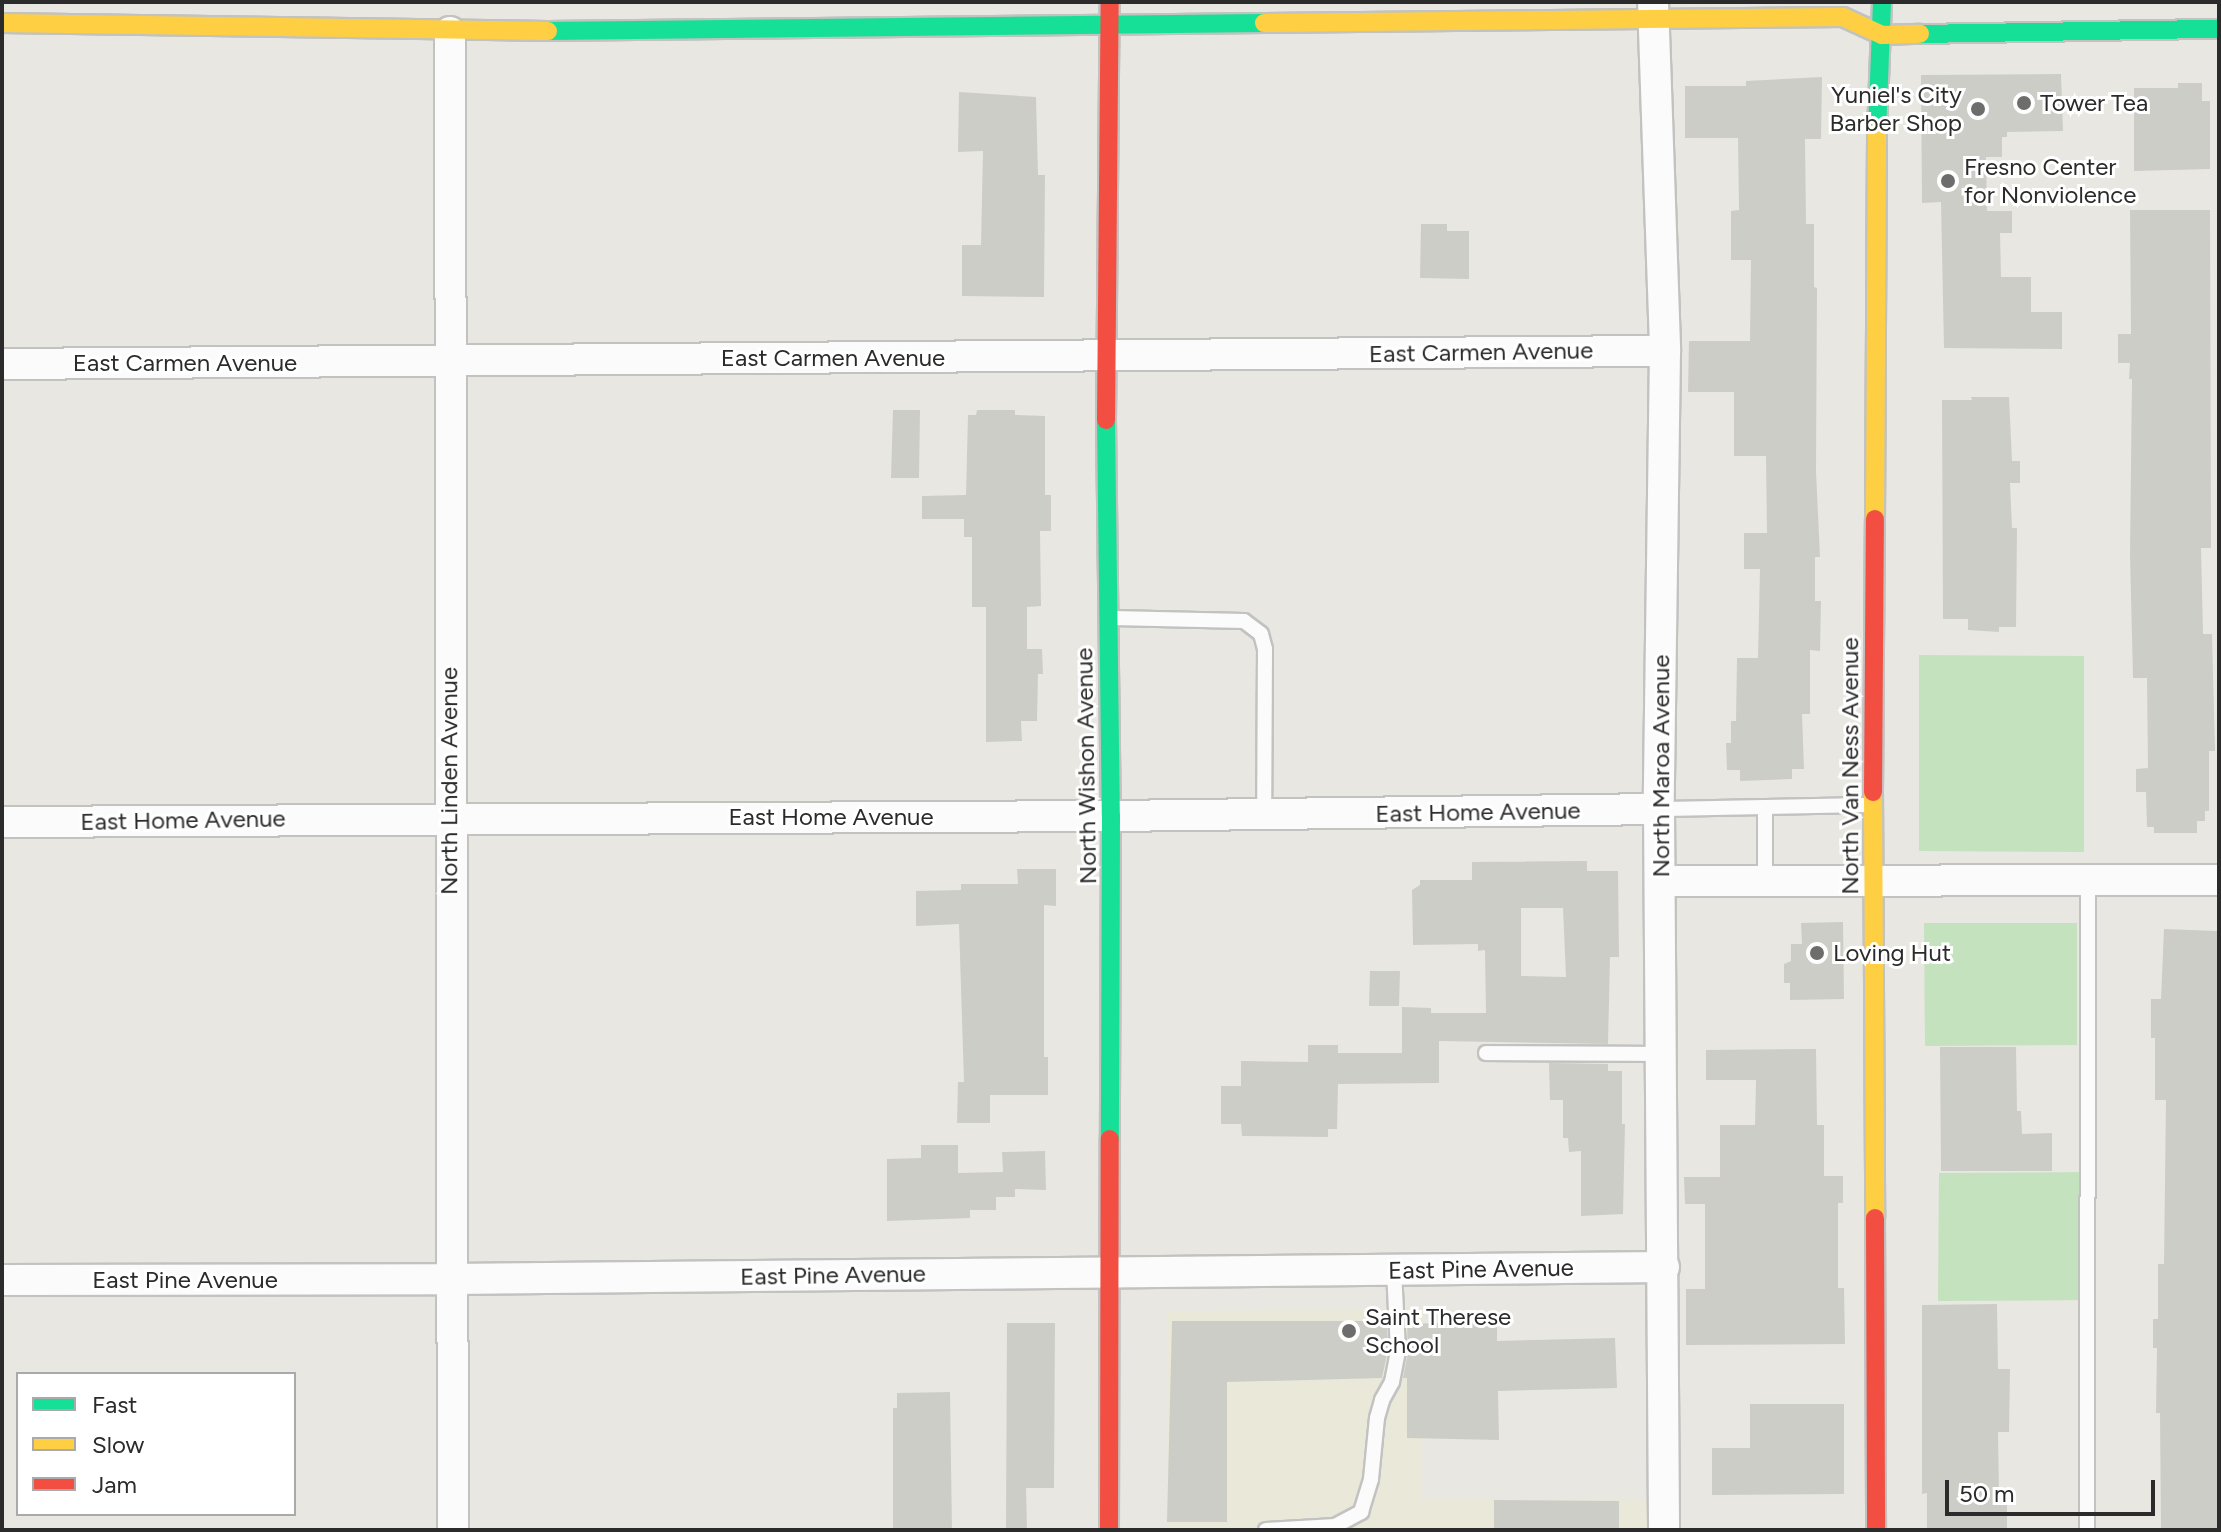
<!DOCTYPE html>
<html>
<head>
<meta charset="utf-8">
<style>
  body { margin:0 }
  #map { position:relative; width:2221px; height:1532px; overflow:hidden; background:#e8e7e2; font-family:Figtree,sans-serif }
  div>[style] { position:absolute }
  .education>* { inset:0; background:#eae8d8 }
  .green>* { inset:0; background:#c4e2be }
  .building>* { inset:0; background:#cdcdc8 }
  .roads { filter:drop-shadow(2px 0 #c2c2c1) drop-shadow(-2px 0 #c2c2c1) drop-shadow(0 2px #c2c2c1) drop-shadow(0 -2px #c2c2c1) }
  .lane>* { height:14px; margin:-7px; padding:0 7px; transform-origin:7px; border-radius:7px; background:#fcfbfb }
  .street>* { height:30px; margin:-15px; padding:0 15px; transform-origin:15px; border-radius:15px; background:#fcfbfb }
  .fast>* { height:18px; margin:-9px; padding:0 9px; transform-origin:9px; border-radius:9px; background:#16e098 }
  .slow>* { height:18px; margin:-9px; padding:0 9px; transform-origin:9px; border-radius:9px; background:#ffcf43 }
  .jam>* { height:18px; margin:-9px; padding:0 9px; transform-origin:9px; border-radius:9px; background:#f24e42 }
  .dots>* { width:22px; height:22px; translate:-50% -50%; box-sizing:border-box; border:4px solid #fff; border-radius:50% }
  span { translate:-50% -50%; white-space:nowrap; text-align:center; line-height:1.15; -webkit-text-stroke:6px #fff; paint-order:stroke }
  .poi-label { font-size:24px; color:#2b2b2b }
  .right { translate:-100% -50%; text-align:right }
  .left { translate:0 -50%; text-align:left }
  .street-label { font-size:24px; color:#2b2b2b }
  .frame { position:absolute; inset:0; border:4px solid #2b2b2b; pointer-events:none }
  .legend { position:absolute; left:16px; top:1372px; width:280px; height:144px; box-sizing:border-box; background:#fff; border:2px solid #aaa; margin:0; padding:10px 14px; list-style:none; font-size:24px; color:#2b2b2b }
  .legend li { display:flex; align-items:center; gap:16px; height:40px }
  .legend b { width:40px; border:2px solid #aaa }
  .scale { position:absolute; left:1945px; top:1480px; width:210px; height:36px; box-sizing:border-box; border:4px solid #2b2b2b; border-top:0; padding-left:10px; font-size:24px; line-height:28px; white-space:nowrap; color:#2b2b2b; -webkit-text-stroke:6px #fff; paint-order:stroke }
</style>
</head>
<body>
<div id="map">
  <div class="education">
    <i style="clip-path:polygon(1423px 1309px,1422px 1500px,1652px 1499px,1652px 1530px,1167px 1530px,1168px 1311px)"></i>
  </div>
  <div class="green">
    <i style="clip-path:polygon(1919px 655px,2084px 656px,2084px 852px,1919px 851px)"></i>
    <i style="clip-path:polygon(1924px 923px,2077px 923px,2077px 1045px,1925px 1046px)"></i>
    <i style="clip-path:polygon(2093px 1172px,2092px 1300px,1938px 1301px,1939px 1173px)"></i>
  </div>
  <div class="building">
    <i style="clip-path:polygon(2061px 74px,2063px 131px,2007px 132px,2007px 137px,2002px 137px,2002px 157px,1986px 157px,1987px 211px,2012px 211px,2012px 233px,2000px 233px,2001px 277px,2031px 277px,2031px 312px,2062px 312px,2062px 349px,1944px 348px,1941px 202px,1922px 203px,1921px 75px)"></i>
    <i style="clip-path:polygon(1822px 77px,1821px 139px,1805px 139px,1806px 224px,1814px 224px,1814px 287px,1817px 288px,1816px 471px,1820px 557px,1815px 557px,1815px 601px,1821px 601px,1820px 651px,1810px 650px,1810px 714px,1802px 714px,1804px 769px,1792px 769px,1792px 779px,1740px 781px,1740px 770px,1727px 770px,1726px 743px,1731px 743px,1731px 721px,1736px 721px,1737px 658px,1758px 658px,1760px 569px,1744px 569px,1744px 533px,1767px 533px,1766px 456px,1734px 456px,1734px 392px,1688px 392px,1689px 341px,1750px 341px,1751px 260px,1731px 260px,1731px 211px,1739px 210px,1738px 138px,1685px 138px,1685px 86px,1746px 86px,1746px 81px)"></i>
    <i style="clip-path:polygon(2178px 83px,2202px 83px,2202px 101px,2210px 101px,2210px 169px,2134px 171px,2134px 88px,2178px 88px)"></i>
    <i style="clip-path:polygon(959px 92px,1036px 97px,1038px 175px,1045px 175px,1044px 297px,962px 296px,962px 245px,981px 245px,983px 151px,958px 152px)"></i>
    <i style="clip-path:polygon(2130px 210px,2210px 210px,2211px 548px,2201px 548px,2203px 634px,2212px 634px,2215px 751px,2209px 751px,2209px 811px,2205px 811px,2205px 821px,2197px 821px,2197px 833px,2154px 833px,2154px 827px,2147px 827px,2146px 792px,2136px 792px,2136px 769px,2148px 768px,2147px 678px,2133px 678px,2130px 555px,2132px 379px,2129px 379px,2130px 363px,2118px 363px,2118px 334px,2131px 334px)"></i>
    <i style="clip-path:polygon(1421px 224px,1447px 224px,1447px 231px,1469px 231px,1469px 279px,1420px 278px)"></i>
    <i style="clip-path:polygon(1971px 397px,2009px 397px,2012px 461px,2020px 461px,2020px 483px,2010px 483px,2012px 528px,2017px 528px,2016px 627px,1999px 627px,1999px 632px,1968px 630px,1968px 619px,1943px 619px,1942px 400px,1972px 400px)"></i>
    <i style="clip-path:polygon(893px 410px,920px 410px,919px 478px,891px 478px)"></i>
    <i style="clip-path:polygon(977px 410px,1015px 410px,1015px 415px,1045px 416px,1045px 495px,1051px 495px,1051px 531px,1040px 531px,1041px 606px,1027px 607px,1027px 649px,1042px 649px,1043px 674px,1038px 674px,1037px 721px,1021px 721px,1022px 741px,986px 742px,986px 607px,972px 607px,972px 537px,964px 537px,964px 519px,922px 519px,922px 496px,966px 495px,968px 415px,976px 415px)"></i>
    <i style="clip-path:polygon(evenodd,1587px 861px,1587px 871px,1618px 871px,1619px 957px,1610px 957px,1608px 1044px,1439px 1041px,1439px 1083px,1338px 1084px,1337px 1129px,1328px 1129px,1328px 1137px,1242px 1136px,1241px 1124px,1221px 1124px,1221px 1086px,1241px 1086px,1241px 1061px,1308px 1062px,1308px 1045px,1338px 1045px,1338px 1053px,1402px 1053px,1402px 1007px,1431px 1008px,1431px 1013px,1486px 1013px,1485px 950px,1478px 951px,1478px 944px,1413px 945px,1412px 890px,1420px 885px,1420px 880px,1472px 880px,1472px 862px,1587px 861px,1521px 908px,1563px 908px,1566px 977px,1521px 976px,1521px 908px)"></i>
    <i style="clip-path:polygon(1017px 869px,1056px 869px,1056px 906px,1044px 905px,1044px 1057px,1048px 1057px,1048px 1095px,990px 1095px,990px 1123px,957px 1123px,958px 1082px,964px 1082px,959px 924px,916px 926px,916px 891px,961px 890px,961px 884px,1018px 884px)"></i>
    <i style="clip-path:polygon(1843px 922px,1844px 999px,1790px 1000px,1790px 983px,1784px 983px,1784px 964px,1791px 961px,1791px 944px,1802px 944px,1801px 923px)"></i>
    <i style="clip-path:polygon(2164px 929px,2217px 931px,2219px 938px,2219px 1530px,2161px 1530px,2160px 1413px,2156px 1413px,2157px 1348px,2153px 1348px,2153px 1319px,2158px 1319px,2158px 1264px,2164px 1264px,2166px 1100px,2155px 1100px,2155px 1038px,2151px 1038px,2151px 999px,2161px 999px)"></i>
    <i style="clip-path:polygon(1370px 971px,1400px 971px,1399px 1006px,1369px 1006px)"></i>
    <i style="clip-path:polygon(1940px 1047px,2016px 1047px,2017px 1111px,2021px 1111px,2022px 1134px,2052px 1133px,2052px 1171px,1941px 1171px)"></i>
    <i style="clip-path:polygon(1816px 1049px,1817px 1125px,1824px 1125px,1824px 1176px,1843px 1176px,1843px 1203px,1838px 1203px,1838px 1288px,1844px 1288px,1845px 1344px,1686px 1345px,1686px 1289px,1705px 1289px,1705px 1204px,1685px 1204px,1684px 1177px,1720px 1177px,1720px 1125px,1755px 1125px,1756px 1080px,1706px 1080px,1706px 1050px)"></i>
    <i style="clip-path:polygon(1549px 1063px,1608px 1064px,1608px 1071px,1622px 1071px,1622px 1124px,1625px 1124px,1623px 1214px,1581px 1216px,1581px 1151px,1569px 1152px,1568px 1138px,1563px 1138px,1563px 1100px,1550px 1100px)"></i>
    <i style="clip-path:polygon(921px 1145px,958px 1145px,958px 1173px,1003px 1172px,1002px 1152px,1045px 1151px,1046px 1190px,1015px 1189px,1015px 1197px,996px 1197px,996px 1210px,970px 1210px,970px 1218px,887px 1221px,887px 1159px,921px 1158px)"></i>
    <i style="clip-path:polygon(1997px 1304px,1998px 1369px,2010px 1369px,2009px 1432px,1998px 1432px,1999px 1493px,2007px 1496px,2007px 1530px,1927px 1530px,1927px 1493px,1922px 1494px,1922px 1305px)"></i>
    <i style="clip-path:polygon(1172px 1321px,1383px 1321px,1387px 1324px,1388px 1349px,1382px 1378px,1227px 1382px,1227px 1522px,1167px 1522px)"></i>
    <i style="clip-path:polygon(1463px 1322px,1497px 1322px,1497px 1341px,1615px 1338px,1617px 1388px,1498px 1391px,1499px 1440px,1407px 1438px,1407px 1378px,1403px 1378px,1408px 1352px,1407px 1324px)"></i>
    <i style="clip-path:polygon(1007px 1323px,1055px 1323px,1054px 1488px,1026px 1488px,1027px 1530px,1006px 1530px)"></i>
    <i style="clip-path:polygon(950px 1392px,952px 1530px,893px 1530px,893px 1408px,897px 1408px,897px 1393px)"></i>
    <i style="clip-path:polygon(1750px 1404px,1844px 1404px,1844px 1494px,1712px 1495px,1712px 1448px,1750px 1448px)"></i>
    <i style="clip-path:polygon(1494px 1500px,1619px 1501px,1619px 1530px,1494px 1530px)"></i>
  </div>
  <div class="roads">
    <div class="lane">
      <i style="left:1113px;top:618px;width:131px;rotate:1.3deg"></i>
      <i style="left:1244px;top:621px;width:21px;rotate:37deg"></i>
      <i style="left:1261px;top:634px;width:16px;rotate:75deg"></i>
      <i style="left:1265px;top:649px;width:165px;rotate:90.3deg"></i>
      <i style="left:1765px;top:807px;width:74px;rotate:90deg"></i>
      <i style="left:1659px;top:809px;width:212px;rotate:-1.1deg"></i>
      <i style="left:1486px;top:1053px;width:176px;rotate:0.3deg"></i>
      <i style="left:1266px;top:1530px;width:69px;rotate:-3.3deg"></i>
      <i style="left:1335px;top:1526px;width:30px;rotate:-28deg"></i>
      <i style="left:1361px;top:1512px;width:34px;rotate:-73deg"></i>
      <i style="left:1371px;top:1479px;width:61px;rotate:-84.4deg"></i>
      <i style="left:1377px;top:1418px;width:19px;rotate:-74deg"></i>
      <i style="left:1382px;top:1400px;width:21px;rotate:-61deg"></i>
      <i style="left:1392px;top:1382px;width:33px;rotate:-79deg"></i>
      <i style="left:1398px;top:1350px;width:80px;rotate:-92.9deg"></i>
      <i style="left:2087px;top:1530px;width:649px;rotate:-89.91deg"></i>
    </div>
    <div class="street">
      <i style="left:1653px;top:2px;width:349px;rotate:88deg"></i>
      <i style="left:1665px;top:351px;width:458px;rotate:90.8deg"></i>
      <i style="left:1659px;top:809px;width:721px;rotate:89.6deg"></i>
      <i style="left:450px;top:32px;width:1498px;rotate:89.89deg"></i>
      <i style="left:2px;top:364px;width:1663px;rotate:-0.45deg"></i>
      <i style="left:2px;top:822px;width:1109px;rotate:-0.31deg"></i>
      <i style="left:1111px;top:816px;width:548px;rotate:-0.73deg"></i>
      <i style="left:1660px;top:881px;width:559px;rotate:-0.1deg"></i>
      <i style="left:2px;top:1280px;width:450px;rotate:-0.1deg"></i>
      <i style="left:452px;top:1279px;width:1212px;rotate:-0.57deg"></i>
    </div>
    <div class="fast">
      <i style="left:548px;top:31px;width:716px;rotate:-0.64deg"></i>
      <i style="left:1920px;top:34px;width:299px;rotate:-1deg"></i>
      <i style="left:1877px;top:132px;width:130px;rotate:-87.8deg"></i>
      <i style="left:1106px;top:420px;width:396px;rotate:89.3deg"></i>
      <i style="left:1111px;top:816px;width:323px;rotate:90.2deg"></i>
    </div>
    <div class="slow">
      <i style="left:2px;top:23px;width:546px;rotate:0.84deg"></i>
      <i style="left:1264px;top:23px;width:579px;rotate:-0.59deg"></i>
      <i style="left:1843px;top:17px;width:43px;rotate:24.8deg"></i>
      <i style="left:1882px;top:35px;width:38px;rotate:-2deg"></i>
      <i style="left:1875px;top:519px;width:387px;rotate:-89.7deg"></i>
      <i style="left:1873px;top:792px;width:426px;rotate:89.7deg"></i>
    </div>
    <div class="jam">
      <i style="left:1106px;top:420px;width:418px;rotate:-89.5deg"></i>
      <i style="left:1873px;top:792px;width:273px;rotate:-89.6deg"></i>
      <i style="left:1875px;top:1218px;width:312px;rotate:89.8deg"></i>
      <i style="left:1109px;top:1530px;width:391px;rotate:-89.9deg"></i>
    </div>
  </div>
  <div class="dots">
    <i style="left:2024px;top:103px;background:#6d6d6b"></i>
    <i style="left:1978px;top:109px;background:#6d6d6b"></i>
    <i style="left:1948px;top:181px;background:#6d6d6b"></i>
    <i style="left:1817px;top:953px;background:#6d6d6b"></i>
    <i style="left:1349px;top:1331px;background:#6d6d6b"></i>
  </div>
  <div class="poi-label">
    <span class="right" style="left:1962px;top:109px">Yuniel's City<br>Barber Shop</span>
    <span class="left" style="left:2040px;top:103px">Tower Tea</span>
    <span class="left" style="left:1964px;top:181px">Fresno Center<br>for Nonviolence</span>
    <span class="left" style="left:1833px;top:953px">Loving Hut</span>
    <span class="left" style="left:1365px;top:1331px">Saint Therese<br>School</span>
  </div>
  <div class="street-label">
    <span style="left:1481px;top:352px;rotate:-1deg">East Carmen Avenue</span>
    <span style="left:833px;top:358px">East Carmen Avenue</span>
    <span style="left:185px;top:363px">East Carmen Avenue</span>
    <span style="left:1086px;top:766px;rotate:-91deg">North Wishon Avenue</span>
    <span style="left:1661px;top:766px;rotate:-90deg">North Maroa Avenue</span>
    <span style="left:1850px;top:766px;rotate:-90deg">North Van Ness Avenue</span>
    <span style="left:449px;top:781px;rotate:-90deg">North Linden Avenue</span>
    <span style="left:1478px;top:812px;rotate:-1deg">East Home Avenue</span>
    <span style="left:831px;top:817px">East Home Avenue</span>
    <span style="left:183px;top:820px;rotate:-1deg">East Home Avenue</span>
    <span style="left:1481px;top:1269px;rotate:-1deg">East Pine Avenue</span>
    <span style="left:833px;top:1275px;rotate:-1deg">East Pine Avenue</span>
    <span style="left:185px;top:1280px">East Pine Avenue</span>
  </div>
  <div class="frame"></div>
  <ul class="legend">
  <li><b style="height:10px;background:#16e098"></b>Fast</li>
  <li><b style="height:10px;background:#ffcf43"></b>Slow</li>
  <li><b style="height:10px;background:#f24e42"></b>Jam</li>
  </ul>
  <div class="scale">50 m</div>
</div>
</body>
</html>
